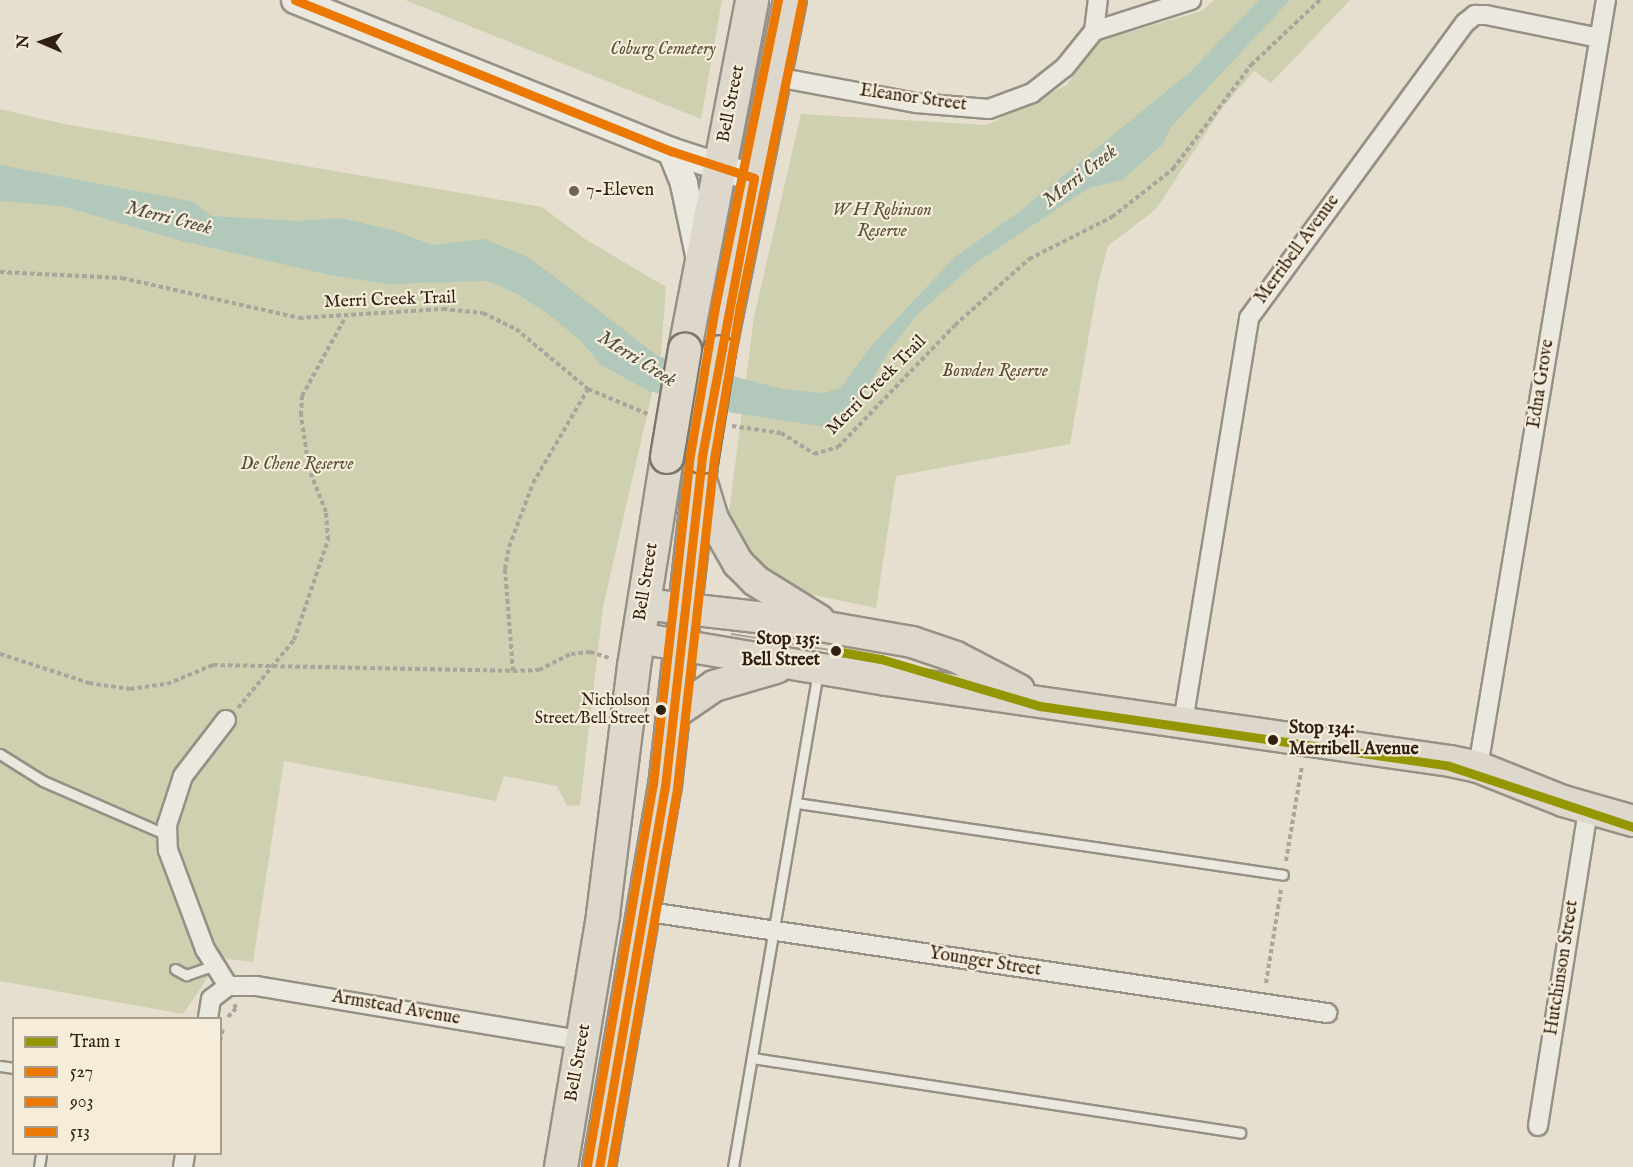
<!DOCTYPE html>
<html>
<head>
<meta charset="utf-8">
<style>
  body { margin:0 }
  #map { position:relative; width:1633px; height:1167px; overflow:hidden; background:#e6dfcf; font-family:"IM FELL English",serif }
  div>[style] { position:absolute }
  .green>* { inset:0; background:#ced0af }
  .water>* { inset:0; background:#b1c8bb }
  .path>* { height:4px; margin-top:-2px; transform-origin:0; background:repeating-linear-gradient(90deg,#a9a49c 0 4.5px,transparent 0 7.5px) }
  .roads { filter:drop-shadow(2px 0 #969085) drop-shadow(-2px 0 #969085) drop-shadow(0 2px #969085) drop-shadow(0 -2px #969085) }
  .service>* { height:9px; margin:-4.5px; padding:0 4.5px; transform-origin:4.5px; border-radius:4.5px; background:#ebe8e0 }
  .minor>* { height:18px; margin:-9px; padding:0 9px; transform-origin:9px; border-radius:9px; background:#ebe8e0 }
  .secondary>* { height:26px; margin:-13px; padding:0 13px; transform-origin:13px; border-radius:13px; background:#ebe8e0 }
  .primary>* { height:30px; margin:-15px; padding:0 15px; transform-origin:15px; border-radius:15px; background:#ded7cb }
  .trunk>* { height:32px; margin:-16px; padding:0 16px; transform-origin:16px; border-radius:16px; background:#ded7cb }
  .tram>* { height:1.5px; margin:-0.75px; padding:0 0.75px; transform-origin:0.75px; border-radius:0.75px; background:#a9a49c }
  .bridges { filter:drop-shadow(2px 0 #7d766c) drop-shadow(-2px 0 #7d766c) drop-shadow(0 2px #7d766c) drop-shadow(0 -2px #7d766c) }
  .trunk-bridge>* { height:32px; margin:-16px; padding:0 16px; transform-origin:16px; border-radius:16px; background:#ded7cb }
  .bus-1>* { height:9px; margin:-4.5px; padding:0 4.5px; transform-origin:4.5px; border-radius:4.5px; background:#ea7802 }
  .bus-2>* { height:9px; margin:-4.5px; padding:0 4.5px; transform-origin:4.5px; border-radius:4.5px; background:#ea7802 }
  .bus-3>* { height:9px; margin:-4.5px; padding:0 4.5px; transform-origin:4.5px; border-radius:4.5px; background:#ea7802 }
  .tram-1>* { height:9px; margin:-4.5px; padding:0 4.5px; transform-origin:4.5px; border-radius:4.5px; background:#949604 }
  .dots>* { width:16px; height:16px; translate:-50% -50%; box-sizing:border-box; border:3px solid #f5edda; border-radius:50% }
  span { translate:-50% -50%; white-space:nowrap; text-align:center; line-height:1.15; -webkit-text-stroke:4.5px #f5edda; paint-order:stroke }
  .bus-label { font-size:16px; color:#311f11 }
  .right { translate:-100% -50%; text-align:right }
  .park-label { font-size:18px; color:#5a5038; font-style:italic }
  .street-label { font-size:18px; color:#311f11 }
  .poi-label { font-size:18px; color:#311f11 }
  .left { translate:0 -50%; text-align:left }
  .stop-label { font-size:18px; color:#311f11; font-weight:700 }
  .water-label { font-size:20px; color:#504f41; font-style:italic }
  .legend { position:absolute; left:12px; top:1017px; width:210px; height:138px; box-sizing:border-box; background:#f5edda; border:2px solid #a79b8a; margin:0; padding:8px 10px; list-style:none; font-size:18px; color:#311f11 }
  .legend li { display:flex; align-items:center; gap:12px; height:30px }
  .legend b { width:30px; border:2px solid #a79b8a }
  .north { position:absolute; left:12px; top:12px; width:60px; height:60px; -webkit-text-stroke:4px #f5edda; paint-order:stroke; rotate:272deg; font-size:16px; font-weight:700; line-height:24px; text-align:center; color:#311f11 }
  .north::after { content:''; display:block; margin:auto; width:21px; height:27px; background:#311f11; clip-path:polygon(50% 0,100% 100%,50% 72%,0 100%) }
</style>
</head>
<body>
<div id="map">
  <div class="green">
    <i style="clip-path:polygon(405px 0,722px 0,701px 119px)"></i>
    <i style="clip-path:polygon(1214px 0,1350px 0,1271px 83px,1254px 71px,1223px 107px,1156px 209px,1108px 246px,1098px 283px,1070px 444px,896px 476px,876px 608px,809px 594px,771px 574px,749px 550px,729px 512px,754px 317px,801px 114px,987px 125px,1067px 85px,1095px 42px,1202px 11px)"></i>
    <i style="clip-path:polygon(0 109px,64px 124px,542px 207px,585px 239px,666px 287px,661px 354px,603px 607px,580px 805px,567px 806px,557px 786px,504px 776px,496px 801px,284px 761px,253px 962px,221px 958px,183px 1014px,0 981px)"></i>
  </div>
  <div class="water">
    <i style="clip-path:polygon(1259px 0,1290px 0,1170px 128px,1163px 144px,1122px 180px,1089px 188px,974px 264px,916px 316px,890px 349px,850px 416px,826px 427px,734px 413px,649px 391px,601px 365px,580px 340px,548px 314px,516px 293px,487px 281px,387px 284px,330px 275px,182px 241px,62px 206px,0 201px,0 165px,194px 202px,212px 216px,298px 221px,341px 218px,392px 230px,433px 245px,485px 239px,527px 257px,551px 274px,658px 356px,782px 389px,823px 393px,841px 388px,871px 346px,955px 257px,1019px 212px,1191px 71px)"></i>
  </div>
  <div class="path">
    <i style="left:0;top:272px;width:122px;rotate:2.8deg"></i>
    <i style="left:122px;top:278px;width:181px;rotate:12.7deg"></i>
    <i style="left:299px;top:318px;width:144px;rotate:-3.6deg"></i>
    <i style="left:443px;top:309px;width:40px;rotate:5.7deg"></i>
    <i style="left:483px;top:313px;width:37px;rotate:26deg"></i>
    <i style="left:516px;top:329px;width:94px;rotate:39.8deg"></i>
    <i style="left:588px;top:389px;width:67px;rotate:22.8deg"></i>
    <i style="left:732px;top:426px;width:49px;rotate:8.1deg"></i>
    <i style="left:781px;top:433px;width:39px;rotate:32deg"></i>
    <i style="left:814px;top:454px;width:25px;rotate:-16deg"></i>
    <i style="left:838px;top:447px;width:169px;rotate:-46.2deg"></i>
    <i style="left:955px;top:325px;width:99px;rotate:-41.7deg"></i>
    <i style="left:1029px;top:259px;width:93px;rotate:-26.8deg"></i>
    <i style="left:1112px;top:217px;width:78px;rotate:-38.2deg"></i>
    <i style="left:1173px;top:169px;width:130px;rotate:-53.1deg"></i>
    <i style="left:1251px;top:65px;width:95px;rotate:-43.3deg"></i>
    <i style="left:0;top:654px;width:94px;rotate:18deg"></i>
    <i style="left:89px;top:683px;width:41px;rotate:8.3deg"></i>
    <i style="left:130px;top:689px;width:37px;rotate:-8deg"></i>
    <i style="left:167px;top:684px;width:50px;rotate:-22.4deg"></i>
    <i style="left:213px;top:665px;width:300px;rotate:1.1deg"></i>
    <i style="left:513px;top:671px;width:26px;rotate:-2deg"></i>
    <i style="left:539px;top:670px;width:36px;rotate:-27deg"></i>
    <i style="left:571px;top:654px;width:19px;rotate:-6deg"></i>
    <i style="left:590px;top:652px;width:21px;rotate:17deg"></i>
    <i style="left:513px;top:671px;width:102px;rotate:-94.5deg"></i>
    <i style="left:505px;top:569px;width:22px;rotate:-80deg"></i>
    <i style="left:509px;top:547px;width:68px;rotate:-69.4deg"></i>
    <i style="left:533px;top:483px;width:109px;rotate:-59.7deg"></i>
    <i style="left:238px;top:708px;width:88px;rotate:-50.5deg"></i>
    <i style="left:294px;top:640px;width:106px;rotate:-71.2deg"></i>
    <i style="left:328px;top:540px;width:28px;rotate:-94deg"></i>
    <i style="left:326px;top:512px;width:46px;rotate:-111.6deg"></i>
    <i style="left:309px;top:469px;width:55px;rotate:-98.4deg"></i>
    <i style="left:301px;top:415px;width:19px;rotate:-87deg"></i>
    <i style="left:302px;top:396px;width:89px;rotate:-61.1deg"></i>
    <i style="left:1286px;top:861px;width:97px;rotate:-80.5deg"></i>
    <i style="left:1266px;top:983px;width:95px;rotate:-80.9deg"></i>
    <i style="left:228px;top:1017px;width:12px;rotate:-48deg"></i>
    <i style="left:236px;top:1008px;width:4px;rotate:-117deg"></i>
    <i style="left:220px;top:1041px;width:12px;rotate:-76deg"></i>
  </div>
  <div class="roads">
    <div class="service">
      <i style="left:0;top:754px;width:51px;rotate:32.1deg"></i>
      <i style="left:43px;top:781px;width:135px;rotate:23.5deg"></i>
      <i style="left:797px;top:803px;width:491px;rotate:8.4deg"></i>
      <i style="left:175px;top:969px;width:13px;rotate:29deg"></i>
      <i style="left:186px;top:975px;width:31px;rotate:-19deg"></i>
      <i style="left:752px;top:1058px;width:494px;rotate:8.7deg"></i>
      <i style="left:0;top:1066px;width:14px;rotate:8deg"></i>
      <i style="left:39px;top:1167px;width:13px;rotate:-81deg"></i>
      <i style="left:733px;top:1167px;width:502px;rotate:-80.26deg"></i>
    </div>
    <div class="minor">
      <i style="left:1094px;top:31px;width:102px;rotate:-17.7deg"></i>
      <i style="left:1094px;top:31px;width:31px;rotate:-83deg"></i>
      <i style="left:776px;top:77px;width:142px;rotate:10.5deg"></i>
      <i style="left:916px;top:103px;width:73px;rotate:4.7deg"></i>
      <i style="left:989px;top:109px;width:46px;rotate:-20.4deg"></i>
      <i style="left:1032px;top:93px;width:42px;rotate:-38.2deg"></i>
      <i style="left:1065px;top:67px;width:46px;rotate:-51.1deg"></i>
      <i style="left:226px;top:720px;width:71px;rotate:127.5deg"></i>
      <i style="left:183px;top:776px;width:52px;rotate:108.1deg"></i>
      <i style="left:167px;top:825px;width:25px;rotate:88deg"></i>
      <i style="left:168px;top:850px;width:106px;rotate:69.5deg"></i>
      <i style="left:205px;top:949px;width:44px;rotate:58.1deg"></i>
      <i style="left:1183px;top:722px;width:409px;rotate:-80.7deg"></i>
      <i style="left:1249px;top:318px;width:366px;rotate:-53.8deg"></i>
      <i style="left:1465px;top:23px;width:13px;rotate:-39deg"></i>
      <i style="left:1475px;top:15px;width:11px"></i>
      <i style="left:1486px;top:15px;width:115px;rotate:11.5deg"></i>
      <i style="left:1478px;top:767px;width:778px;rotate:-80.53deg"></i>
      <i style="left:642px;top:911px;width:693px;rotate:8.47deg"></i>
      <i style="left:208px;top:1018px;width:19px;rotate:-81deg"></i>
      <i style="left:211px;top:999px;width:21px;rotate:-37deg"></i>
      <i style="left:228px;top:986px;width:29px"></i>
      <i style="left:257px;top:986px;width:332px;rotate:9.5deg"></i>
      <i style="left:1538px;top:1126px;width:321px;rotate:-81deg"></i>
      <i style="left:183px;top:1167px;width:13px;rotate:-81deg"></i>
    </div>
    <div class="secondary">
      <i style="left:295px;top:0;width:405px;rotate:21.9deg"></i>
      <i style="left:671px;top:151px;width:87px;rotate:18deg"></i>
      <i style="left:671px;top:151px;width:35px;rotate:68deg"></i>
      <i style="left:684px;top:184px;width:78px;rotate:78.1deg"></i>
    </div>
    <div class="primary">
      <i style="left:699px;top:473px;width:48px;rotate:73.1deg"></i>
      <i style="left:713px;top:519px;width:51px;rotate:60.4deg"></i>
      <i style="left:738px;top:563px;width:25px;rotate:45deg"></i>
      <i style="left:756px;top:581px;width:74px;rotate:31.8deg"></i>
      <i style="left:643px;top:604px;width:150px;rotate:6.5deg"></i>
      <i style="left:792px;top:621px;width:122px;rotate:9.9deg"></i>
      <i style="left:912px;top:642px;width:46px;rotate:18.8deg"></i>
      <i style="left:956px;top:657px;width:71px;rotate:27.6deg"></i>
      <i style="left:638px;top:638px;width:252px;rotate:9.6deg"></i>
      <i style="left:886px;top:680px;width:570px;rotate:8.17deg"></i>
      <i style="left:1450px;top:761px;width:29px;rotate:12deg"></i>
      <i style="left:1478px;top:767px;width:92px;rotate:21.8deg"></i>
      <i style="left:1563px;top:801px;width:73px;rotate:15.9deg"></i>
      <i style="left:676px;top:712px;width:46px;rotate:-34.4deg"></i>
      <i style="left:714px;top:686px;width:65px;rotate:-16.2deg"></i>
    </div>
    <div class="trunk">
      <i style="left:685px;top:349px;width:355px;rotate:-79.1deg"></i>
      <i style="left:719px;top:352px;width:359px;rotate:-78.6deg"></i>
      <i style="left:561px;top:1167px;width:255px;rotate:-80.5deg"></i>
      <i style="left:603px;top:915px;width:251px;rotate:-82.9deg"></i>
      <i style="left:634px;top:666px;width:212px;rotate:-81deg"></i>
      <i style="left:599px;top:1167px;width:387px;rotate:-80.2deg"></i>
      <i style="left:665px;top:786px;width:331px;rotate:-83.6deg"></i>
    </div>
  </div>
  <div class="tram">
    <i style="left:732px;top:634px;width:105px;rotate:9.3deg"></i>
  </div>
  <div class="bridges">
    <div class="trunk-bridge">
      <i style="left:667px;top:457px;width:109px;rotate:-80.5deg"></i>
      <i style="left:702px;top:457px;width:106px;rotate:-80.8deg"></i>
    </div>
  </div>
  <div class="bus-1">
    <i style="left:295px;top:0;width:405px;rotate:21.9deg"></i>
    <i style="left:671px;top:151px;width:87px;rotate:18deg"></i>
    <i style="left:754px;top:178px;width:284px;rotate:100.6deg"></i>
    <i style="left:702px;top:457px;width:331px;rotate:96.4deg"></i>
    <i style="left:665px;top:786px;width:387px;rotate:99.8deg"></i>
  </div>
  <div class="bus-2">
    <i style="left:611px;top:1167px;width:385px;rotate:-80.1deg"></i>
    <i style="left:677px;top:788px;width:331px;rotate:-83.6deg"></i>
    <i style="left:714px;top:459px;width:155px;rotate:-80.4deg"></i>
    <i style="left:740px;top:306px;width:310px;rotate:-78.5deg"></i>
  </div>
  <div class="bus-3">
    <i style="left:587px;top:1165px;width:387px;rotate:-80.2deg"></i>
    <i style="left:653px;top:784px;width:331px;rotate:-83.6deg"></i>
    <i style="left:690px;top:455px;width:155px;rotate:-80.4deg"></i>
    <i style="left:716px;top:302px;width:308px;rotate:-78.4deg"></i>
  </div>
  <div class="tram-1">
    <i style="left:836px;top:651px;width:46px;rotate:10.1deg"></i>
    <i style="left:881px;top:659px;width:166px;rotate:16.5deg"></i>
    <i style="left:1040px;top:706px;width:413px;rotate:8.3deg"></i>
    <i style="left:1449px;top:766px;width:194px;rotate:18.3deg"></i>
  </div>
  <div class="dots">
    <i style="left:574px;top:191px;background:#706254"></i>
    <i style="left:836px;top:651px;background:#311f11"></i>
    <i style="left:661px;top:710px;background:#311f11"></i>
    <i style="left:1273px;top:740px;background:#311f11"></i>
  </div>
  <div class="bus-label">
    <span class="right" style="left:650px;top:710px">Nicholson<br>Street/Bell Street</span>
  </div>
  <div class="park-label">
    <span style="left:663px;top:50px">Coburg Cemetery</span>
    <span style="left:882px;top:222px">W H Robinson<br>Reserve</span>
    <span style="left:995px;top:372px">Bowden Reserve</span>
    <span style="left:297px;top:465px">De Chene Reserve</span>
  </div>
  <div class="street-label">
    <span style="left:913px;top:99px;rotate:8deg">Eleanor Street</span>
    <span style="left:732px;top:104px;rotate:-79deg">Bell Street</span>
    <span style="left:1298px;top:250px;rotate:-54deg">Merribell Avenue</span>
    <span style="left:390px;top:301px;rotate:-2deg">Merri Creek Trail</span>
    <span style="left:1542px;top:384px;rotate:-81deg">Edna Grove</span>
    <span style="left:877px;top:386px;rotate:-45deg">Merri Creek Trail</span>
    <span style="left:647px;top:582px;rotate:-81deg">Bell Street</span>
    <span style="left:985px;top:963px;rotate:9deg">Younger Street</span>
    <span style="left:1563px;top:968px;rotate:-81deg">Hutchinson Street</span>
    <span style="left:396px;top:1009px;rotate:10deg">Armstead Avenue</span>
    <span style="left:579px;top:1063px;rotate:-80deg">Bell Street</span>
  </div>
  <div class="poi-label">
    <span class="left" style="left:586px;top:191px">7-Eleven</span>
  </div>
  <div class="stop-label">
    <span class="right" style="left:820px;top:651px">Stop 135:<br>Bell Street</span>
    <span class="left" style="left:1289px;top:740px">Stop 134:<br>Merribell Avenue</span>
  </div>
  <div class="water-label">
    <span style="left:1080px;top:176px;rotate:-38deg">Merri Creek</span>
    <span style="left:169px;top:218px;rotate:14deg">Merri Creek</span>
    <span style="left:637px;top:359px;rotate:32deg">Merri Creek</span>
  </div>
  <ul class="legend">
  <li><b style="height:8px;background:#949604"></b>Tram 1</li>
  <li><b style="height:8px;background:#ea7802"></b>527</li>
  <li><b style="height:8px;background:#ea7802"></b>903</li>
  <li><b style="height:8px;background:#ea7802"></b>513</li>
  </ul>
  <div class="north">N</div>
</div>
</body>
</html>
